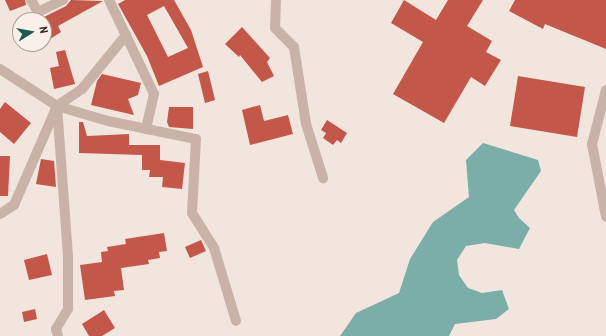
<!DOCTYPE html>
<html>
<head>
<meta charset="utf-8">
<style>
  body { margin:0 }
  #map { position:relative; width:606px; height:336px; overflow:hidden; background:#f2e5dd; font-family:"Roboto Condensed",sans-serif }
  div>[style] { position:absolute }
  .water>* { inset:0; background:#7caea9 }
  .building>* { inset:0; background:#c2574a }
  .minor>* { height:10px; margin:-5px; padding:0 5px; transform-origin:5px; border-radius:5px; background:#c9b3a9 }
  span { translate:-50% -50%; white-space:nowrap; text-align:center; line-height:1.15; -webkit-text-stroke:3px #f9f0e9; paint-order:stroke }
  .north { position:absolute; left:12px; top:12px; width:40px; height:40px; box-sizing:border-box; background:#f9f0e9; border:1px solid #aba19c; border-radius:50%; rotate:79deg; font-size:11px; font-weight:700; line-height:16px; text-align:center; color:#372b29 }
  .north::after { content:''; display:block; margin:auto; width:14px; height:18px; background:#1f5753; clip-path:polygon(50% 0,100% 100%,50% 72%,0 100%) }
</style>
</head>
<body>
<div id="map">
  <div class="water">
    <i style="clip-path:polygon(483px 143px,538px 160px,541px 171px,514px 210px,519px 218px,530px 228px,519px 249px,485px 243px,466px 246px,457px 260px,459px 275px,468px 288px,482px 293px,502px 290px,509px 309px,496px 319px,455px 324px,449px 336px,340px 336px,356px 313px,399px 293px,410px 259px,433px 222px,469px 197px,466px 160px)"></i>
  </div>
  <div class="building">
    <i style="clip-path:polygon(5px 0,25px 0,26px 5px,10px 11px)"></i>
    <i style="clip-path:polygon(71px 0,103px 1px,58px 26px,61px 32px,50px 39px,44px 28px,44px 17px,66px 6px)"></i>
    <i style="clip-path:polygon(evenodd,125px 0,174px 0,191px 30px,203px 67px,159px 86px,147px 56px,118px 4px,125px 0,164px 6px,188px 48px,168px 57px,147px 15px,164px 6px)"></i>
    <i style="clip-path:polygon(404px 0,436px 20px,448px 0,483px 0,467px 26px,492px 41px,486px 52px,501px 60px,485px 86px,471px 77px,444px 123px,393px 94px,423px 42px,391px 23px)"></i>
    <i style="clip-path:polygon(515px 0,606px 0,606px 49px,545px 24px,543px 29px,509px 11px)"></i>
    <i style="clip-path:polygon(242px 27px,270px 58px,267px 62px,274px 76px,262px 82px,240px 55px,239px 57px,225px 44px)"></i>
    <i style="clip-path:polygon(65px 50px,75px 84px,54px 89px,50px 68px,59px 66px,56px 52px)"></i>
    <i style="clip-path:polygon(208px 71px,215px 100px,205px 103px,198px 74px)"></i>
    <i style="clip-path:polygon(102px 74px,141px 83px,138px 95px,128px 99px,134px 115px,91px 105px,97px 81px)"></i>
    <i style="clip-path:polygon(518px 76px,585px 87px,577px 137px,510px 126px)"></i>
    <i style="clip-path:polygon(5px 102px,31px 123px,14px 144px,0 132px,0 109px)"></i>
    <i style="clip-path:polygon(260px 105px,264px 121px,288px 115px,293px 134px,250px 145px,242px 110px)"></i>
    <i style="clip-path:polygon(169px 107px,193px 107px,193px 129px,169px 127px,167px 122px)"></i>
    <i style="clip-path:polygon(327px 120px,347px 133px,341px 143px,337px 140px,333px 145px,323px 138px,326px 133px,321px 130px)"></i>
    <i style="clip-path:polygon(79px 122px,83px 122px,87px 136px,129px 134px,129px 145px,160px 145px,160px 160px,185px 163px,182px 189px,162px 187px,163px 177px,149px 177px,150px 170px,142px 170px,142px 155px,79px 153px)"></i>
    <i style="clip-path:polygon(0 156px,10px 156px,8px 196px,0 196px)"></i>
    <i style="clip-path:polygon(41px 159px,54px 161px,56px 187px,36px 184px)"></i>
    <i style="clip-path:polygon(164px 233px,167px 251px,159px 252px,160px 258px,148px 260px,149px 264px,121px 268px,124px 290px,114px 291px,115px 296px,85px 300px,80px 265px,102px 262px,101px 252px,108px 251px,107px 247px,126px 244px,125px 239px)"></i>
    <i style="clip-path:polygon(201px 240px,206px 251px,190px 258px,185px 247px)"></i>
    <i style="clip-path:polygon(47px 254px,52px 275px,29px 280px,24px 260px)"></i>
    <i style="clip-path:polygon(35px 309px,37px 319px,24px 322px,22px 312px)"></i>
    <i style="clip-path:polygon(104px 310px,115px 328px,102px 336px,89px 336px,82px 324px)"></i>
  </div>
  <div class="minor">
    <i style="left:31px;top:0;width:14px;rotate:60deg"></i>
    <i style="left:38px;top:12px;width:28px;rotate:-26deg"></i>
    <i style="left:109px;top:0;width:104px;rotate:64.4deg"></i>
    <i style="left:154px;top:94px;width:36px;rotate:103deg"></i>
    <i style="left:276px;top:0;width:28px;rotate:92deg"></i>
    <i style="left:275px;top:28px;width:27px;rotate:45deg"></i>
    <i style="left:294px;top:47px;width:78px;rotate:81.1deg"></i>
    <i style="left:306px;top:124px;width:57px;rotate:72.5deg"></i>
    <i style="left:0;top:69px;width:68px;rotate:33deg"></i>
    <i style="left:57px;top:106px;width:53px;rotate:16.4deg"></i>
    <i style="left:108px;top:121px;width:90px;rotate:11.6deg"></i>
    <i style="left:196px;top:139px;width:74px;rotate:93.1deg"></i>
    <i style="left:192px;top:213px;width:41px;rotate:57.8deg"></i>
    <i style="left:214px;top:248px;width:76px;rotate:73.2deg"></i>
    <i style="left:606px;top:90px;width:56px;rotate:104.5deg"></i>
    <i style="left:592px;top:144px;width:74px;rotate:79.1deg"></i>
    <i style="left:57px;top:106px;width:150px;rotate:85.8deg"></i>
    <i style="left:68px;top:256px;width:53px;rotate:90deg"></i>
    <i style="left:68px;top:309px;width:23px;rotate:121deg"></i>
    <i style="left:56px;top:329px;width:7px;rotate:74deg"></i>
    <i style="left:0;top:214px;width:17px;rotate:-33deg"></i>
    <i style="left:14px;top:205px;width:108px;rotate:-66.5deg"></i>
    <i style="left:57px;top:106px;width:30px;rotate:-34deg"></i>
    <i style="left:82px;top:89px;width:70px;rotate:-50.8deg"></i>
  </div>
  <div class="north">N</div>
</div>
</body>
</html>
